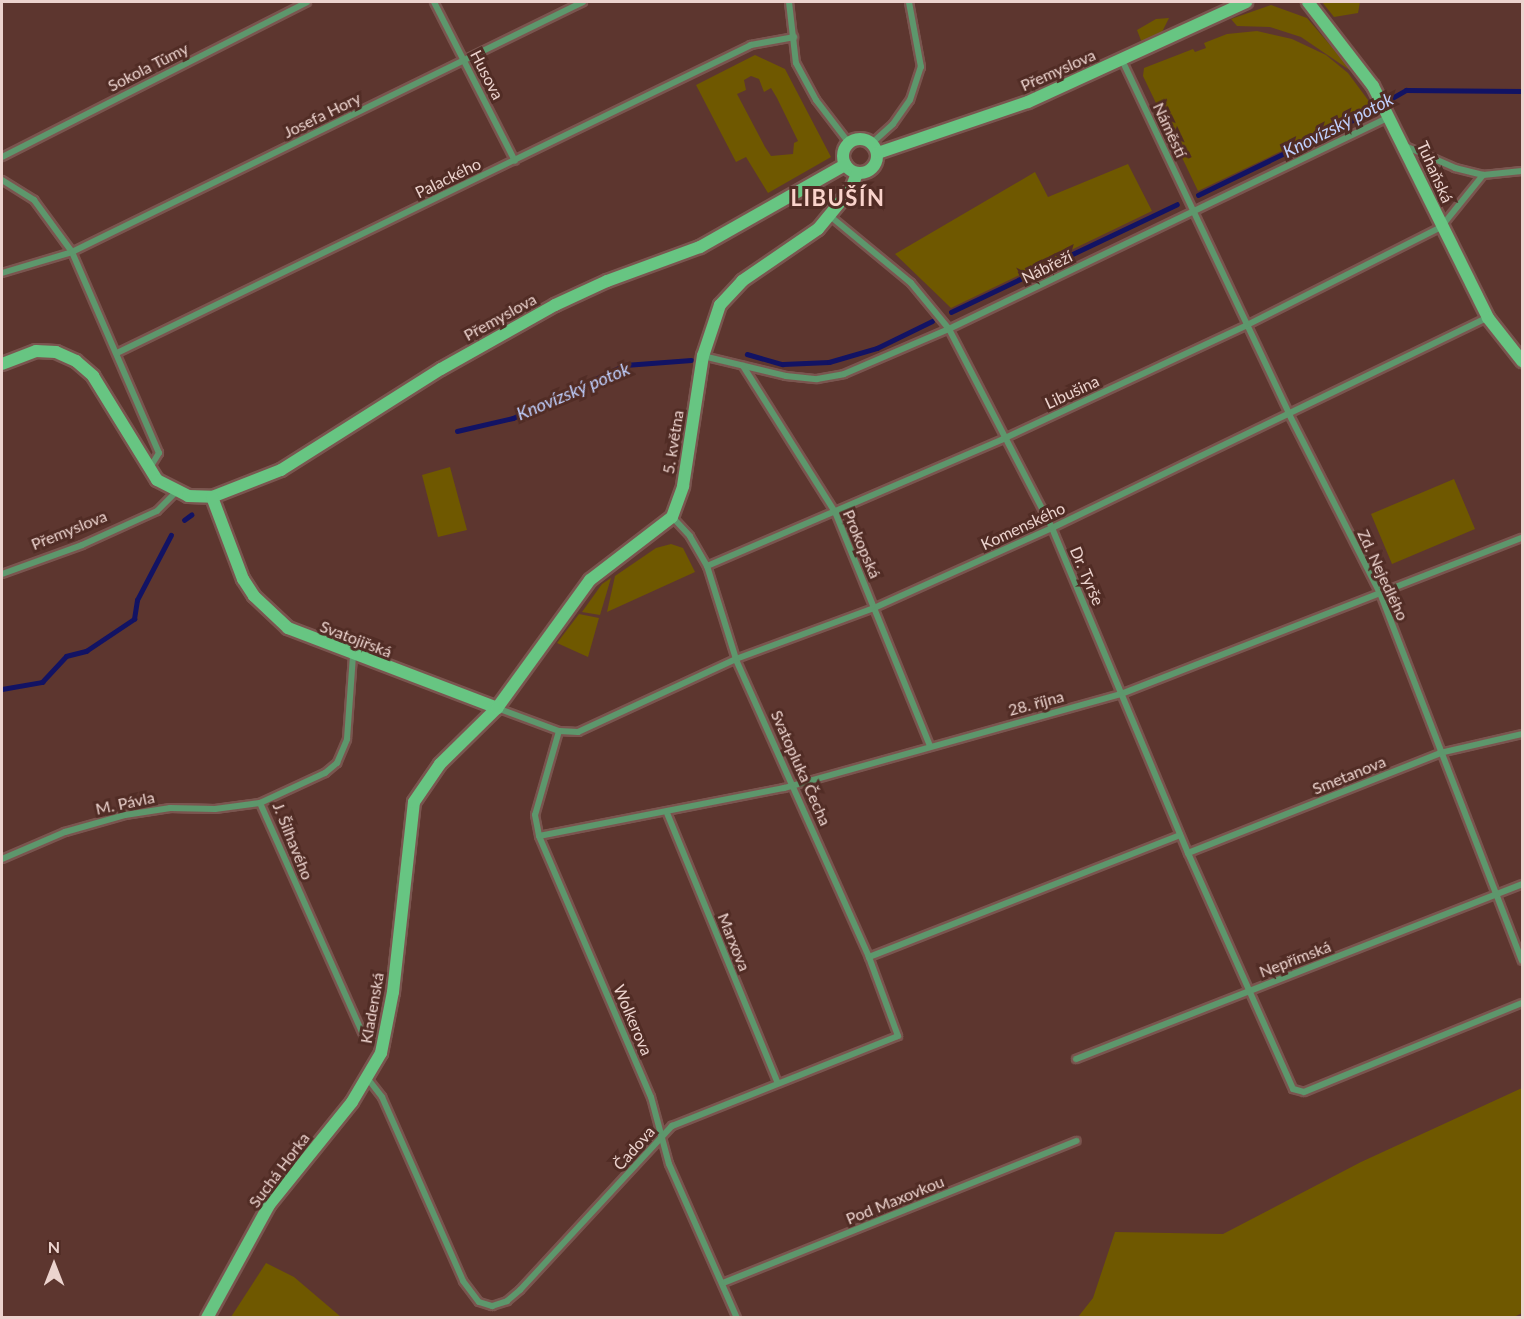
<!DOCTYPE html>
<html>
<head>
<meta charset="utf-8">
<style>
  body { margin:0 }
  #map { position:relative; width:1524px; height:1319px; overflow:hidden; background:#5d362f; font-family:Lato,sans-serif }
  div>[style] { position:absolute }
  .green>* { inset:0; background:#6f5800 }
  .stream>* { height:4.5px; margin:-2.25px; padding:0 2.25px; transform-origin:2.25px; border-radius:2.25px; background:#121364 }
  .roads { filter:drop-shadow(2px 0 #7a554f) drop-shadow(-2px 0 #7a554f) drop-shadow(0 2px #7a554f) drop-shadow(0 -2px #7a554f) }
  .street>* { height:6px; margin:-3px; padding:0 3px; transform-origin:3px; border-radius:3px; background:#5d976c }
  .secondary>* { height:12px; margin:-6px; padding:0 6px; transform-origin:6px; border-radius:6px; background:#67c582 }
  .secondary>.ring { margin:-6px; padding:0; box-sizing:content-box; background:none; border:12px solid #67c582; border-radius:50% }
  span { translate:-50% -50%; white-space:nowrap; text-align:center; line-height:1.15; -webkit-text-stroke:6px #512c25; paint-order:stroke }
  .street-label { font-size:16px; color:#ecd3ce }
  .water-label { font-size:18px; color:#c0cffd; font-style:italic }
  .district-label { font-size:22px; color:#fad3cb; font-weight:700; letter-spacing:1.5px }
  .frame { position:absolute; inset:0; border:3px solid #ecd3ce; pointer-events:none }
  .north { position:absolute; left:24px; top:1235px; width:60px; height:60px; -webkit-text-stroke:4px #512c25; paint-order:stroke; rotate:0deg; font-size:16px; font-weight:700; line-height:24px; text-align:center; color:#ecd3ce }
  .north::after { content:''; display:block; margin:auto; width:21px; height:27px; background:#ecd3ce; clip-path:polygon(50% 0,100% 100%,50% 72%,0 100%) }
</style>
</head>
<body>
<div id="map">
  <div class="green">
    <i style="clip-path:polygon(1322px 2px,1360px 2px,1358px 13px,1334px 17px)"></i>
    <i style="clip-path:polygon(1271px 5px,1307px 18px,1354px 73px,1301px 37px,1270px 27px,1237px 26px,1231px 19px)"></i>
    <i style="clip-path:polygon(1169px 18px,1162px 32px,1142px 43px,1137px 30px,1156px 19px)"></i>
    <i style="clip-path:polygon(1257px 31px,1292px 39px,1326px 55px,1348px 73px,1371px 104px,1357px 115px,1198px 191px,1143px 76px,1144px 68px,1193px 49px,1195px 52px,1206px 48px,1204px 43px,1227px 34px)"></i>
    <i style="clip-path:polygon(evenodd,755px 55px,785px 69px,831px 157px,768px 193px,746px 157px,736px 162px,696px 85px,755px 55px,751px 76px,759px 79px,764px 92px,771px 88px,777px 98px,798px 141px,794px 143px,793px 154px,771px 156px,765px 147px,737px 94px,746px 90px,744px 80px,751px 76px)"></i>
    <i style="clip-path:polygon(1128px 164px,1152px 211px,951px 308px,895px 254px,1035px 172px,1048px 197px)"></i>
    <i style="clip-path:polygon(450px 467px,467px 530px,438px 537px,422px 475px)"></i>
    <i style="clip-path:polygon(1454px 479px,1475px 529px,1392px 564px,1371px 514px)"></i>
    <i style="clip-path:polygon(671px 544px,683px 548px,695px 572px,607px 612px,615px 576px,656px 548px)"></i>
    <i style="clip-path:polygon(611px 578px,600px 615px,582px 612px,602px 584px)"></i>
    <i style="clip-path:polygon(579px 614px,599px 618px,588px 657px,557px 643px)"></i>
    <i style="clip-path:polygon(1522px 1088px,1522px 1313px,1512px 1318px,1078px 1317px,1093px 1298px,1115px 1232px,1223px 1234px,1361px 1162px)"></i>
    <i style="clip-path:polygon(266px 1263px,294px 1277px,341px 1317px,231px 1317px)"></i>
  </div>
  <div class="stream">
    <i style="left:1198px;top:195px;width:179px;rotate:-25.8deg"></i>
    <i style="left:1359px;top:117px;width:54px;rotate:-29.9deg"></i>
    <i style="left:1406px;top:90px;width:116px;rotate:0.5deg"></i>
    <i style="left:951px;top:312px;width:250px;rotate:-25.5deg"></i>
    <i style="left:747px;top:354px;width:37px;rotate:16deg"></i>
    <i style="left:783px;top:364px;width:46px;rotate:-2.5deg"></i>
    <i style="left:829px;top:362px;width:50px;rotate:-16.3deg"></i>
    <i style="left:877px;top:348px;width:61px;rotate:-26.1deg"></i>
    <i style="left:457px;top:431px;width:57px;rotate:-13.1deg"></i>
    <i style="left:513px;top:418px;width:124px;rotate:-25.3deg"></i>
    <i style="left:625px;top:365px;width:66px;rotate:-4.3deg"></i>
    <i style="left:184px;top:520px;width:9px;rotate:-36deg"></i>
    <i style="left:2px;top:689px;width:41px;rotate:-9.9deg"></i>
    <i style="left:42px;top:682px;width:35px;rotate:-47deg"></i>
    <i style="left:66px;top:656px;width:21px;rotate:-14deg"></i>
    <i style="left:86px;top:651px;width:58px;rotate:-33.7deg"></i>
    <i style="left:134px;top:619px;width:19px;rotate:-81deg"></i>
    <i style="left:137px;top:600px;width:73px;rotate:-62.4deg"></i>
  </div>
  <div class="roads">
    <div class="street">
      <i style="left:434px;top:2px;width:178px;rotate:63deg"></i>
      <i style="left:789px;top:2px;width:61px;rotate:83.5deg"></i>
      <i style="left:796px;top:63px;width:42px;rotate:61.6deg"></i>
      <i style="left:816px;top:100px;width:54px;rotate:52.5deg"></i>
      <i style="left:1122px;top:60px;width:391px;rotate:64.7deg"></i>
      <i style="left:1289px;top:414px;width:201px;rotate:63.1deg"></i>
      <i style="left:1380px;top:593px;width:394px;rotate:68.9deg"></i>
      <i style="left:872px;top:143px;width:28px;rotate:-42deg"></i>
      <i style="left:893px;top:124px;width:29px;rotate:-55deg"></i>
      <i style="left:910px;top:100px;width:35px;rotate:-72deg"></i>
      <i style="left:921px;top:67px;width:66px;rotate:-100.5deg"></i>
      <i style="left:1405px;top:146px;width:55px;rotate:23.7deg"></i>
      <i style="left:1455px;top:168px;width:29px;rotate:14deg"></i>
      <i style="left:1483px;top:175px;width:39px;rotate:-6deg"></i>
      <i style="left:2px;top:157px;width:342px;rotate:-26.9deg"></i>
      <i style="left:2px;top:180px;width:38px;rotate:32deg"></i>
      <i style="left:34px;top:200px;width:64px;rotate:53.8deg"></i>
      <i style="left:72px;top:252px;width:219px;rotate:66.6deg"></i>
      <i style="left:159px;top:453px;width:19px;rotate:122deg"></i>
      <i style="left:830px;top:216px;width:105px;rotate:39.6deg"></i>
      <i style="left:911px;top:283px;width:60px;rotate:50.4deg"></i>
      <i style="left:949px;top:329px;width:224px;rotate:62.6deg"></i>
      <i style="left:1052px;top:528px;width:352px;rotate:67.3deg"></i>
      <i style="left:1188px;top:853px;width:258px;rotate:66deg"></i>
      <i style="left:1293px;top:1089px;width:11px;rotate:15deg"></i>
      <i style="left:1304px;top:1092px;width:235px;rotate:-22.2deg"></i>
      <i style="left:2px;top:273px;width:73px;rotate:-16.7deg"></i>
      <i style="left:72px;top:252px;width:569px;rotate:-26.07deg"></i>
      <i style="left:117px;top:353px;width:705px;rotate:-25.91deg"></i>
      <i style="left:751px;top:45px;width:44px;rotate:-10.5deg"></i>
      <i style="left:703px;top:356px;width:85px;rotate:13.5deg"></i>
      <i style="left:786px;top:376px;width:31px;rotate:6deg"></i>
      <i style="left:817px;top:379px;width:27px;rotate:-10deg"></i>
      <i style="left:844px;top:374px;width:114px;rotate:-23.2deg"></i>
      <i style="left:949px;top:329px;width:488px;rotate:-25.7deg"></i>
      <i style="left:743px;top:366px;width:173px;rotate:57.8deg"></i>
      <i style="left:835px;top:512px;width:253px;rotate:67.9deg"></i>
      <i style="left:707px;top:566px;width:322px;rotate:-23.2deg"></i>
      <i style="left:1003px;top:439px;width:269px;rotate:-25deg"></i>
      <i style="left:1247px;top:325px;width:217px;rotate:-26.8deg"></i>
      <i style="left:1441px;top:227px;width:67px;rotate:-51.1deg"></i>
      <i style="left:2px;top:574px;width:85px;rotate:-19.9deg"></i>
      <i style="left:82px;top:545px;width:82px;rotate:-24.4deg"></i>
      <i style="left:157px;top:511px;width:27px;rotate:-45deg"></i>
      <i style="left:497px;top:708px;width:66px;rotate:20.4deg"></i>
      <i style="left:559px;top:731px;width:19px;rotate:3deg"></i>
      <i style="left:578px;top:732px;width:174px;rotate:-24.8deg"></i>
      <i style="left:736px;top:659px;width:147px;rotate:-20.3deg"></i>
      <i style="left:874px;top:608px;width:195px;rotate:-24.2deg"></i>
      <i style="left:1052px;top:528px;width:483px;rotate:-25.8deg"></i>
      <i style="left:559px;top:731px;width:87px;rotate:105.9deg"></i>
      <i style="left:535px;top:815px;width:21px;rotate:79deg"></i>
      <i style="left:539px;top:836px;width:284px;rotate:66.8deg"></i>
      <i style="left:651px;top:1097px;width:69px;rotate:75deg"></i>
      <i style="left:669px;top:1164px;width:168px;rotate:66.2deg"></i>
      <i style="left:260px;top:803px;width:253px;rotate:66deg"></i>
      <i style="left:667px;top:813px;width:290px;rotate:67.7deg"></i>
      <i style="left:539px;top:836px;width:250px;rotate:-11.1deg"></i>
      <i style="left:784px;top:788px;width:350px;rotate:-15.6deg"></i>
      <i style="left:1121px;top:694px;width:430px;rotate:-21.3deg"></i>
      <i style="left:1188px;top:853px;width:271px;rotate:-21.6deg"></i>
      <i style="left:1440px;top:753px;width:84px;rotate:-13deg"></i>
      <i style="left:2px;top:859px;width:69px;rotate:-23.2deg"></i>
      <i style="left:65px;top:832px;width:62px;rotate:-15.8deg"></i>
      <i style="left:125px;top:815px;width:46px;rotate:-8.8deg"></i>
      <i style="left:170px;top:808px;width:45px;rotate:1.3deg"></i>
      <i style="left:215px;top:809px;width:45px;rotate:-7.6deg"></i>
      <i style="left:260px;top:803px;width:72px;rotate:-24.8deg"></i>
      <i style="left:325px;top:773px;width:16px;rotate:-40deg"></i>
      <i style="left:337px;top:763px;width:26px;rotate:-67deg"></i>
      <i style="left:347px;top:739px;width:83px;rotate:-85.9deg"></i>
      <i style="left:869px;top:957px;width:334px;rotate:-21.4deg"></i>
      <i style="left:1076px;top:1059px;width:479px;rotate:-21.4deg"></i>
      <i style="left:368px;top:1079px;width:23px;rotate:52deg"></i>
      <i style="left:382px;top:1097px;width:201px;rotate:66.2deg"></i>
      <i style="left:463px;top:1281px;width:26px;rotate:53deg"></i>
      <i style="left:479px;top:1302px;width:14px;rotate:17deg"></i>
      <i style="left:492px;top:1306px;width:16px;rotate:-18deg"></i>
      <i style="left:507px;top:1301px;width:17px;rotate:-40deg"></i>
      <i style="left:520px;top:1290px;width:224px;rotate:-47.2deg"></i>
      <i style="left:672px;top:1126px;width:243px;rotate:-21.7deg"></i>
      <i style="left:898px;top:1036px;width:84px;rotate:-110.2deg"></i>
      <i style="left:869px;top:957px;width:326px;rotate:-114.1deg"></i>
      <i style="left:736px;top:659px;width:97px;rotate:-107.3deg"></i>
      <i style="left:707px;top:566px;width:34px;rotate:-120deg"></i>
      <i style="left:690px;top:536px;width:26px;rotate:-133deg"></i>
      <i style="left:723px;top:1283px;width:381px;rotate:-21.9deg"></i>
    </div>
    <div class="secondary">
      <i style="left:1308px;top:2px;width:106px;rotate:52.3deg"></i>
      <i style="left:1373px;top:86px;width:259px;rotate:63.6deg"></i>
      <i style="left:1488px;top:318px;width:55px;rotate:51.7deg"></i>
      <i class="ring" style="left:843px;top:139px;width:22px;height:22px"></i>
      <i style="left:878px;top:153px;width:158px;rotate:-18.8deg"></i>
      <i style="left:1028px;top:102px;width:240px;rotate:-24.6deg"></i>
      <i style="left:2px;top:364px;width:36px;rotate:-21deg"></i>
      <i style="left:36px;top:351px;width:20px;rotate:3deg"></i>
      <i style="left:56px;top:352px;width:22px;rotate:24deg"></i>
      <i style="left:76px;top:361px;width:23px;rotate:41deg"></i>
      <i style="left:93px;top:376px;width:122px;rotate:58.4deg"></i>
      <i style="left:157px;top:480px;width:35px;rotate:27deg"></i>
      <i style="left:188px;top:496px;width:24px;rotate:2deg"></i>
      <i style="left:212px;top:497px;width:74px;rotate:-21.4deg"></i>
      <i style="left:281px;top:470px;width:189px;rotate:-32.3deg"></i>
      <i style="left:441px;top:369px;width:131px;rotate:-29.3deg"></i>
      <i style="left:555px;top:305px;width:57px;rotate:-24.8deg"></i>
      <i style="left:607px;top:281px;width:99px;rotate:-20.1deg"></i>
      <i style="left:700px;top:247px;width:167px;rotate:-29.5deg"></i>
      <i style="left:212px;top:497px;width:88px;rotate:69.3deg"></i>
      <i style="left:243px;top:579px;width:20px;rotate:57deg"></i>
      <i style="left:254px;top:596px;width:47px;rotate:43.3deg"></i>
      <i style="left:288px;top:628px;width:224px;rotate:20.9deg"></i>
      <i style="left:207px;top:1318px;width:129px;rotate:-61.2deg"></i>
      <i style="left:269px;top:1205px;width:132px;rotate:-51.1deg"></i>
      <i style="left:352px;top:1102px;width:57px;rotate:-59.4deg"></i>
      <i style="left:381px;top:1053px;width:62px;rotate:-78.9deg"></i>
      <i style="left:393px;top:992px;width:191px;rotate:-83.7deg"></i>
      <i style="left:414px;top:802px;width:46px;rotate:-55.6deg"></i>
      <i style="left:440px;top:764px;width:80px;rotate:-44.5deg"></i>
      <i style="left:497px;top:708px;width:158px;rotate:-54deg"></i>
      <i style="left:590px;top:580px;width:103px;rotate:-37.5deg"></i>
      <i style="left:672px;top:517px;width:33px;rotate:-70deg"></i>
      <i style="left:683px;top:486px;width:132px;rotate:-81.3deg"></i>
      <i style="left:703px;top:356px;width:54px;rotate:-71.6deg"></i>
      <i style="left:720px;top:305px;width:33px;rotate:-47deg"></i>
      <i style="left:742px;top:281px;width:92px;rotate:-34.4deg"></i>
      <i style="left:818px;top:229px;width:52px;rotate:-50.5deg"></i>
      <i style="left:851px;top:189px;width:17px;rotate:-69deg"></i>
    </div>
  </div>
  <div class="street-label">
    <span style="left:148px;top:67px;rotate:-27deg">Sokola Tůmy</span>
    <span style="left:1058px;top:70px;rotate:-24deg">Přemyslova</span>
    <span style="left:487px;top:75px;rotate:63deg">Husova</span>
    <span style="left:322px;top:115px;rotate:-26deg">Josefa Hory</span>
    <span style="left:1170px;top:130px;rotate:65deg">Náměstí</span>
    <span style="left:1435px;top:172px;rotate:66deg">Tuhaňská</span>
    <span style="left:448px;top:178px;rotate:-26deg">Palackého</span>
    <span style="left:1047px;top:267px;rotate:-26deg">Nábřeží</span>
    <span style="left:500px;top:317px;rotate:-29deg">Přemyslova</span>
    <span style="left:1072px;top:392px;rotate:-25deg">Libušina</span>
    <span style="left:673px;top:442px;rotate:-81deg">5. května</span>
    <span style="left:1023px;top:526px;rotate:-25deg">Komenského</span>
    <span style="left:69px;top:530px;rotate:-22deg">Přemyslova</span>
    <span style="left:862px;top:544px;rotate:67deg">Prokopská</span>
    <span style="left:1383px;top:575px;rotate:65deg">Zd. Nejedlého</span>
    <span style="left:1087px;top:576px;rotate:67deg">Dr. Tyrše</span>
    <span style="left:356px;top:639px;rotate:21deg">Svatojiřská</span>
    <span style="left:1036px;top:703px;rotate:-15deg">28. října</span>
    <span style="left:801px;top:768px;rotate:66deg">Svatopluka Čecha</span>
    <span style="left:1349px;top:775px;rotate:-22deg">Smetanova</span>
    <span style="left:125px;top:803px;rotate:-12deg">M. Pávla</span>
    <span style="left:293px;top:841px;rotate:68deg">J. Šilhavého</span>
    <span style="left:734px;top:942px;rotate:68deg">Marxova</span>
    <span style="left:1295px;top:959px;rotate:-21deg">Nepřímská</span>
    <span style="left:372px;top:1008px;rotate:-80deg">Kladenská</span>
    <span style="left:633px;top:1020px;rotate:67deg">Wolkerova</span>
    <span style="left:634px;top:1148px;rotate:-48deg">Čadova</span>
    <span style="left:279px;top:1170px;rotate:-53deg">Suchá Horka</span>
    <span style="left:895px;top:1200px;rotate:-22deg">Pod Maxovkou</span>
  </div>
  <div class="water-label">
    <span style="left:1338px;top:125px;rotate:-27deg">Knovízský potok</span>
    <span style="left:573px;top:391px;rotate:-23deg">Knovízský potok</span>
  </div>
  <div class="district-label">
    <span style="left:838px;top:198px">LIBUŠÍN</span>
  </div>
  <div class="frame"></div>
  <div class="north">N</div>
</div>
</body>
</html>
